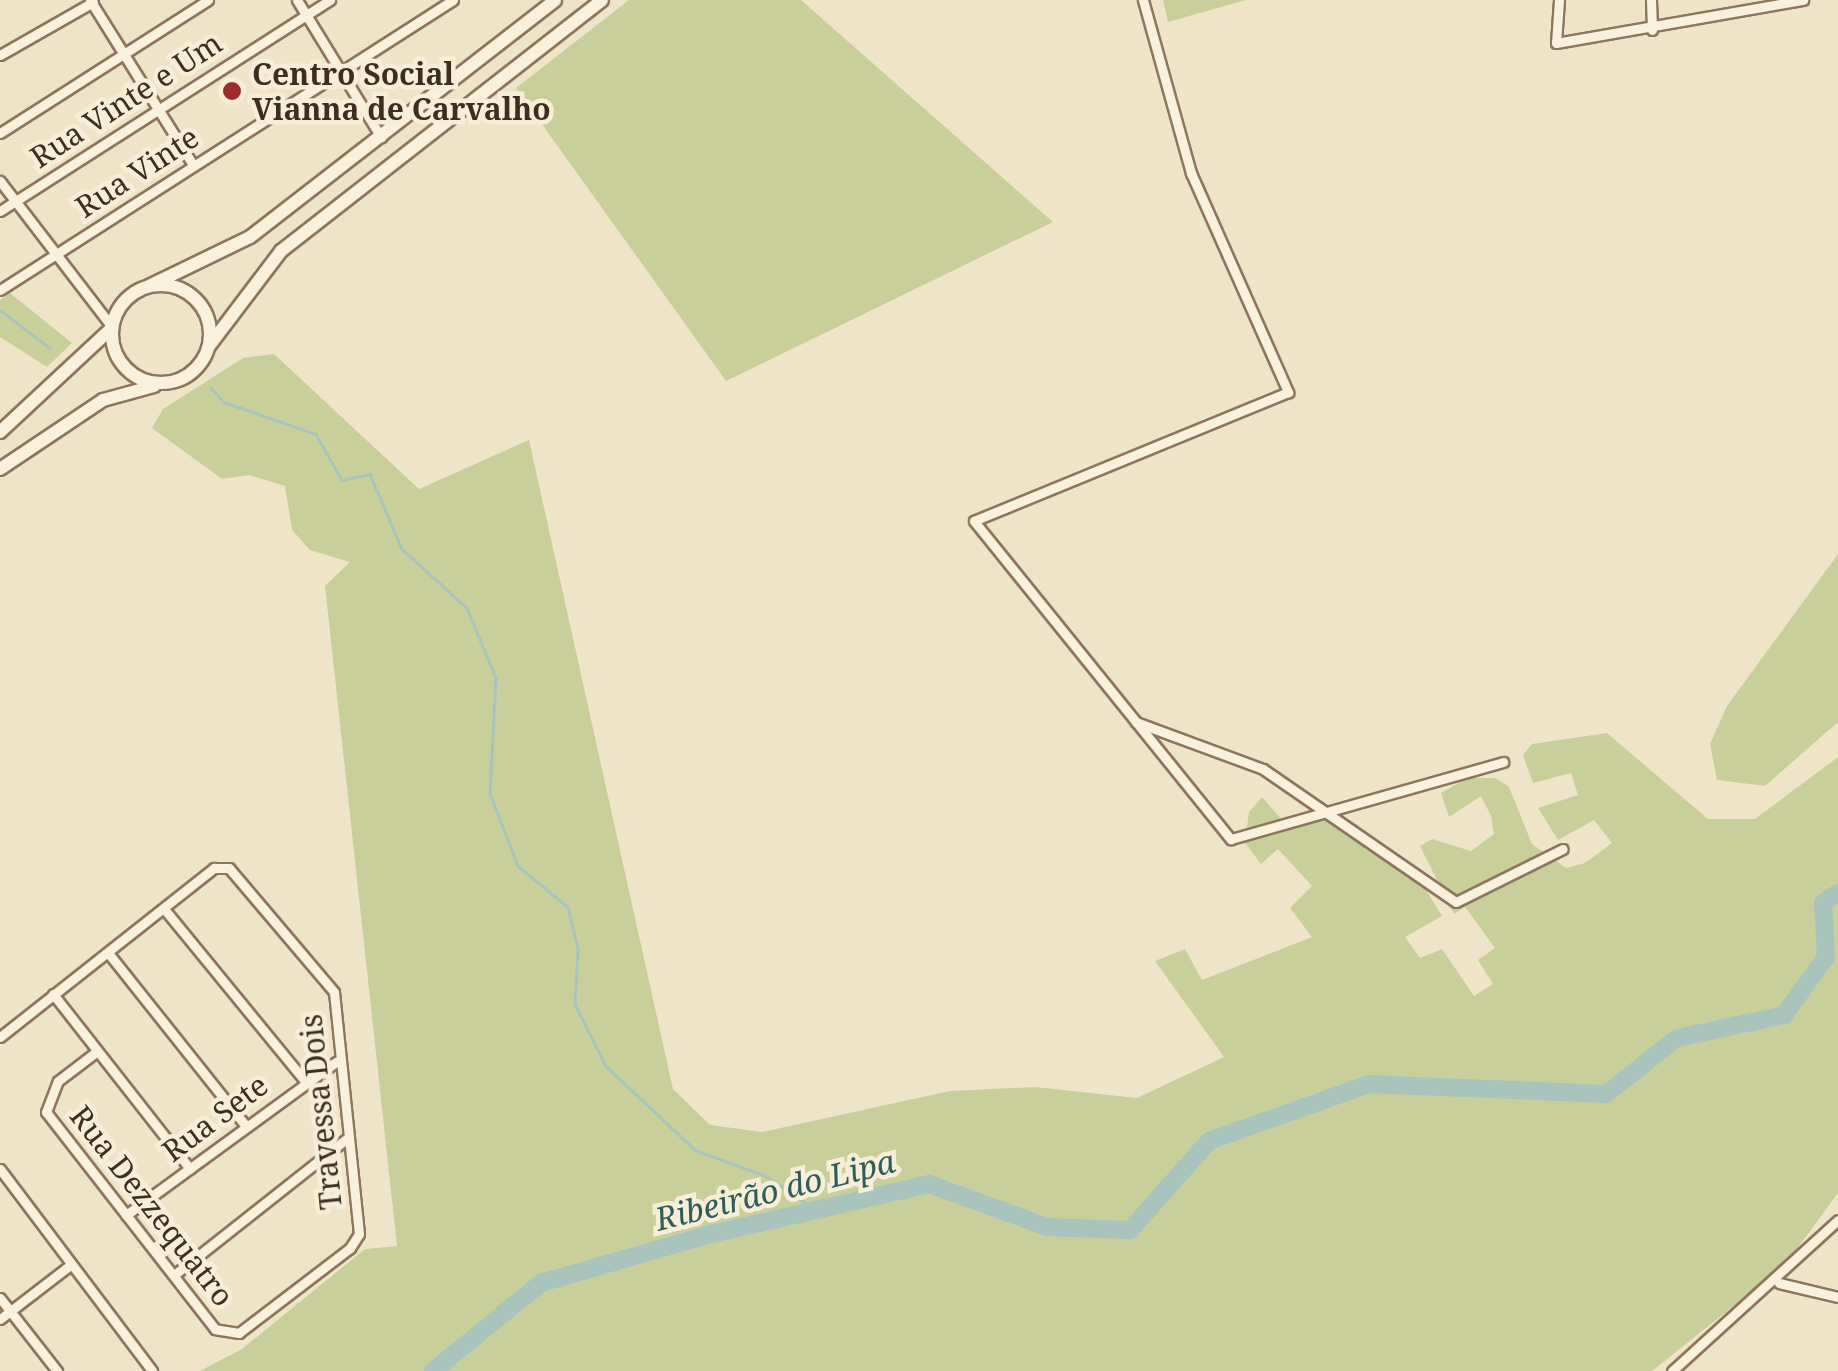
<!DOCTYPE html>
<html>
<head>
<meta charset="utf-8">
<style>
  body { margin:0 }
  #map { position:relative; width:1838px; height:1371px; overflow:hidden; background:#f0e4c8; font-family:"Noto Serif",serif }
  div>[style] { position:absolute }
  .green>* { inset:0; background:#c9cf9b }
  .stream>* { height:2.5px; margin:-1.25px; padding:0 1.25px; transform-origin:1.25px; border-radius:1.25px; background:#a9c4bc }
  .river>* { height:18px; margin:-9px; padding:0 9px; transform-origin:9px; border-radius:9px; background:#a9c4bc }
  .roads { filter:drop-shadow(2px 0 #8d765c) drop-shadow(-2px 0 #8d765c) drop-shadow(0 2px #8d765c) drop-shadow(0 -2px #8d765c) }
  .minor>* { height:9px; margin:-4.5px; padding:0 4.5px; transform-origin:4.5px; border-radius:4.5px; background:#faf1dc }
  .secondary>* { height:12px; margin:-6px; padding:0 6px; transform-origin:6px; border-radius:6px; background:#faf1dc }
  .secondary>.ring { margin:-6px; padding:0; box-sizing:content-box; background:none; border:12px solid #faf1dc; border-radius:50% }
  .dots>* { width:28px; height:28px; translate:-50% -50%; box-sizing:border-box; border:5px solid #f7eed8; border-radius:50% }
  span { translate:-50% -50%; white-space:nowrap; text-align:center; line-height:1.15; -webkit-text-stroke:9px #f7eed8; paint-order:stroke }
  .poi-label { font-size:30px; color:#3d2e20; font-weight:700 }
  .left { translate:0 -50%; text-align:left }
  .street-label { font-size:30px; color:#3d2e20 }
  .water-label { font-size:32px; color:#2f5d5a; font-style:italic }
</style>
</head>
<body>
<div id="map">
  <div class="green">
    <i style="clip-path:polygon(629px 0,801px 0,1053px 222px,726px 381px,516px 88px)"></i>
    <i style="clip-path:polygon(1163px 0,1246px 0,1168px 22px)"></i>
    <i style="clip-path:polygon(10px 293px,72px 343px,47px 367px,0 337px,0 300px)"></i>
    <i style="clip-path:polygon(274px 354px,419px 489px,529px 440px,673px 1089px,710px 1125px,762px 1132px,950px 1091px,1035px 1087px,1137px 1098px,1224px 1057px,1155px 961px,1185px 949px,1202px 980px,1312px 937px,1290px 908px,1312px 886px,1278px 849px,1261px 864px,1245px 843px,1249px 812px,1262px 797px,1282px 820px,1314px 813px,1423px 885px,1442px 916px,1405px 937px,1420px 958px,1442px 949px,1474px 996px,1493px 984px,1478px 960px,1495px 948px,1465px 907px,1454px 914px,1420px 846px,1432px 839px,1471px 851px,1494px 834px,1491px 816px,1481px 796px,1449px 817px,1441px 793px,1467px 778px,1495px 778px,1509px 787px,1532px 844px,1566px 868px,1585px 863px,1612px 843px,1594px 820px,1558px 840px,1538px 808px,1578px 795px,1571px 773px,1533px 783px,1523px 755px,1532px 744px,1607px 733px,1708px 819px,1755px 819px,1838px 757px,1838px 1193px,1785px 1265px,1652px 1371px,200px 1371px,242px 1349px,365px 1249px,397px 1246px,325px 586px,350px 562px,310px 550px,292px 530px,285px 486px,249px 475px,222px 479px,152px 428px,163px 409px,243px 358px)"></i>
    <i style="clip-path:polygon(1838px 554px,1838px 722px,1765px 786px,1717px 780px,1710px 744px,1727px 706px)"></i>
  </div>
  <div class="stream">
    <i style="left:0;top:310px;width:63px;rotate:37.2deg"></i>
    <i style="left:211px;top:388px;width:19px;rotate:47deg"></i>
    <i style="left:224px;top:402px;width:97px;rotate:19.2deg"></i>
    <i style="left:316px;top:434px;width:53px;rotate:60.5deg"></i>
    <i style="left:342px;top:480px;width:29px;rotate:-12deg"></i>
    <i style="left:370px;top:474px;width:82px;rotate:66.9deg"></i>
    <i style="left:402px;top:549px;width:88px;rotate:42.2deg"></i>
    <i style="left:467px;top:608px;width:76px;rotate:67.5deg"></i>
    <i style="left:496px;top:678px;width:115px;rotate:93deg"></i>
    <i style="left:490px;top:793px;width:78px;rotate:69deg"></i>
    <i style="left:518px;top:866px;width:65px;rotate:39.4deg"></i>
    <i style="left:568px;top:907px;width:43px;rotate:76.6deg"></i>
    <i style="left:578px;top:949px;width:55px;rotate:93.1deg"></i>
    <i style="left:575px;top:1004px;width:69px;rotate:63.4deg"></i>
    <i style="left:606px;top:1066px;width:122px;rotate:43.3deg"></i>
    <i style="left:695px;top:1150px;width:76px;rotate:20.1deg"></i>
    <i style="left:766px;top:1176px;width:60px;rotate:34.2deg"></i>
  </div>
  <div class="river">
    <i style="left:433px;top:1371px;width:139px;rotate:-39.2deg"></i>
    <i style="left:541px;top:1283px;width:173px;rotate:-16.1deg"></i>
    <i style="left:707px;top:1235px;width:228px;rotate:-12.9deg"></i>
    <i style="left:929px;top:1184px;width:126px;rotate:20deg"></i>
    <i style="left:1047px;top:1227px;width:83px;rotate:2.1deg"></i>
    <i style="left:1130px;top:1230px;width:119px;rotate:-48.4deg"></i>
    <i style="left:1209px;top:1141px;width:170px;rotate:-19.6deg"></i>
    <i style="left:1369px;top:1084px;width:237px;rotate:2.4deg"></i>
    <i style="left:1606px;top:1094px;width:90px;rotate:-38.3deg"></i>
    <i style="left:1677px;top:1038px;width:109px;rotate:-12.1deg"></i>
    <i style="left:1784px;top:1015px;width:72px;rotate:-54.1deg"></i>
    <i style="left:1826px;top:957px;width:54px;rotate:-93.2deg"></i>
    <i style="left:1823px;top:903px;width:18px;rotate:-34deg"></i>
  </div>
  <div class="roads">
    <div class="minor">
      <i style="left:90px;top:0;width:195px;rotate:58deg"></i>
      <i style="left:297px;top:0;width:161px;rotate:58.5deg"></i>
      <i style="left:1143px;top:0;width:180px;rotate:74.5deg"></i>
      <i style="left:1191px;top:173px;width:240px;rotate:66.1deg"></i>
      <i style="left:1288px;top:392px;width:339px;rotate:157.7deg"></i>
      <i style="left:974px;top:521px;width:409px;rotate:51.1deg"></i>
      <i style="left:1231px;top:839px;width:283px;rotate:-15.8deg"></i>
      <i style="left:1559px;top:0;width:43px;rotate:94deg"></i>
      <i style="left:1556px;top:43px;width:251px;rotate:-9.9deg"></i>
      <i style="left:1651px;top:0;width:30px;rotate:88deg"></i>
      <i style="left:0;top:55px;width:107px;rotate:-29.7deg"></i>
      <i style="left:0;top:133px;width:247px;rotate:-32.6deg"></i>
      <i style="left:0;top:181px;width:184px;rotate:52.5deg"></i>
      <i style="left:0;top:211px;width:392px;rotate:-32.6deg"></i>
      <i style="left:0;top:290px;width:538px;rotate:-32.63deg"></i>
      <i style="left:1136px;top:722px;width:135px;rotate:20.3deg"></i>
      <i style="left:1263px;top:769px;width:234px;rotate:34.6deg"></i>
      <i style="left:1456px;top:902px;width:119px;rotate:-26.4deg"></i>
      <i style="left:165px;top:910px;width:221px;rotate:50.7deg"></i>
      <i style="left:109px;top:954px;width:220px;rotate:51.5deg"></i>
      <i style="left:53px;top:994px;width:222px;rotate:51.9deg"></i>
      <i style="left:0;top:1037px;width:273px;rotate:-38.3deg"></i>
      <i style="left:214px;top:868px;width:15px"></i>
      <i style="left:229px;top:868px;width:162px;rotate:49.7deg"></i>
      <i style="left:334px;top:992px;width:243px;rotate:84.1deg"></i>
      <i style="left:359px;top:1234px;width:17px;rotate:123deg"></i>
      <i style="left:350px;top:1248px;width:140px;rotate:142.6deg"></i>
      <i style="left:239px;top:1333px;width:24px;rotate:-171deg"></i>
      <i style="left:215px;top:1329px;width:275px;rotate:-127.9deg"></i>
      <i style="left:46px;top:1112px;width:33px;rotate:-69deg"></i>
      <i style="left:58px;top:1081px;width:48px;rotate:-37.3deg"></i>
      <i style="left:0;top:1169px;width:253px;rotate:53deg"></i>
      <i style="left:126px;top:1215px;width:260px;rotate:-36.1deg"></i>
      <i style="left:174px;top:1275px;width:219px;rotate:-38.3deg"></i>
      <i style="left:1779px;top:1283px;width:61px;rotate:13.3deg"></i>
      <i style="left:0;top:1298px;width:93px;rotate:52deg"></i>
      <i style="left:0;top:1319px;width:87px;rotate:-37.5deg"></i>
      <i style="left:1672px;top:1371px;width:224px;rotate:-42.3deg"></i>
    </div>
    <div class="secondary">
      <i class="ring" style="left:112px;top:285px;width:86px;height:86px"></i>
      <i style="left:149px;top:286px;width:112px;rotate:-25.9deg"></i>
      <i style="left:250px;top:237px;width:386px;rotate:-37.8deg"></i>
      <i style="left:209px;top:346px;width:119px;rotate:-52.8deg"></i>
      <i style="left:281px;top:251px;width:407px;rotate:-38deg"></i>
      <i style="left:0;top:432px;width:151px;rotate:-42.9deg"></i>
      <i style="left:0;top:469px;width:124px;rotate:-33.8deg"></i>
      <i style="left:103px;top:400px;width:53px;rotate:-15.4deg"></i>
    </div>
  </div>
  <div class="dots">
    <i style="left:232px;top:91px;background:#9e2a2b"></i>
  </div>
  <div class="poi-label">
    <span class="left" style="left:252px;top:91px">Centro Social<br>Vianna de Carvalho</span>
  </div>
  <div class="street-label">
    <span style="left:126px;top:100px;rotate:-33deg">Rua Vinte e Um</span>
    <span style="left:137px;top:172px;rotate:-33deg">Rua Vinte</span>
    <span style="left:321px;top:1112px;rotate:-96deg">Travessa Dois</span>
    <span style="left:215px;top:1118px;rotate:-37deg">Rua Sete</span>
    <span style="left:152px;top:1206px;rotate:52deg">Rua Dezzequatro</span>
  </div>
  <div class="water-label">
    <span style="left:775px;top:1190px;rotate:-14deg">Ribeirão do Lipa</span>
  </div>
</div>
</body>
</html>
